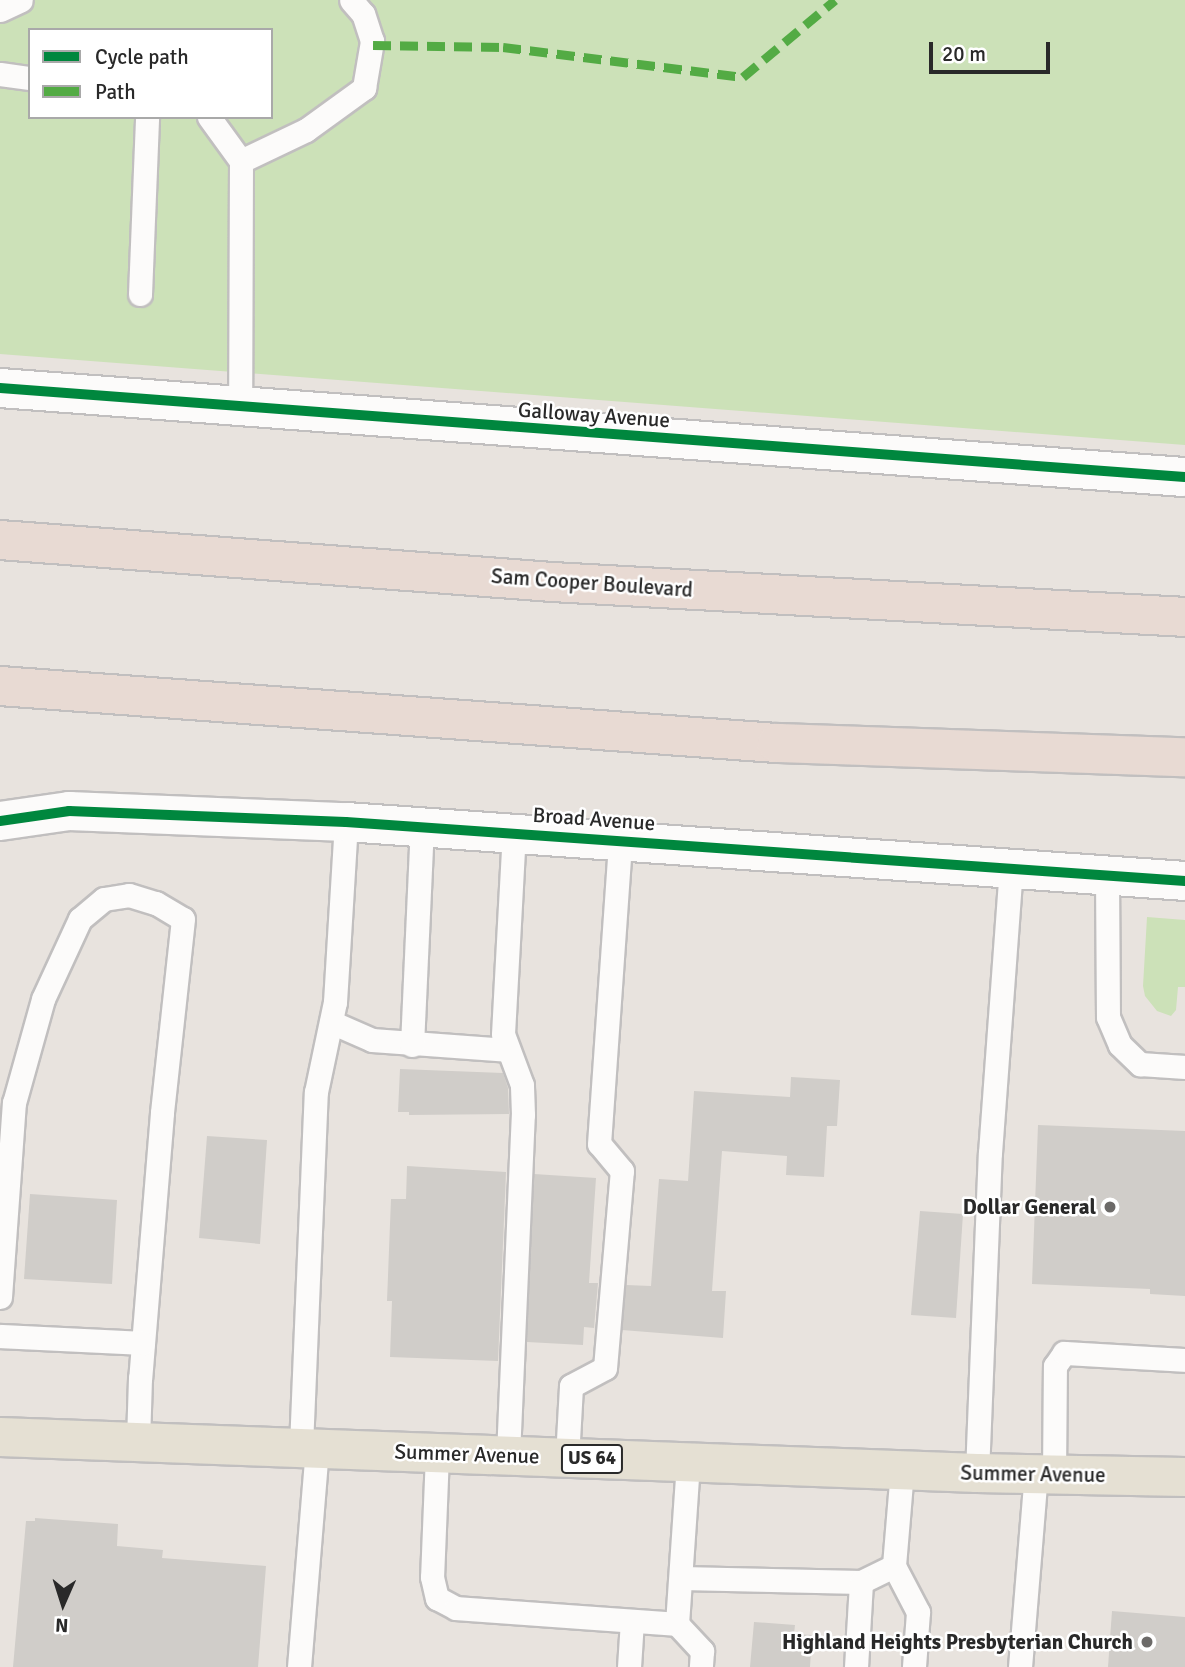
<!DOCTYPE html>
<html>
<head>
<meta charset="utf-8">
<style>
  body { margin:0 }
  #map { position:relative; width:1185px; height:1667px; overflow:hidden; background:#e8e3de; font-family:Signika,sans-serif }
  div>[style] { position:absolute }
  .green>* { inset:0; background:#cce1b8 }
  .building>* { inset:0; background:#d0cdc9 }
  .roads { filter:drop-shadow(2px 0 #c1bfbf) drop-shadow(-2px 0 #c1bfbf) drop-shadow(0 2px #c1bfbf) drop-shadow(0 -2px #c1bfbf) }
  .service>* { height:23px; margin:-11.5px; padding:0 11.5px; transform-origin:11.5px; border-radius:11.5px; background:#fcfbfa }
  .minor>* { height:38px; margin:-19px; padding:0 19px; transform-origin:19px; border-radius:19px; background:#fcfbfa }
  .tertiary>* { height:38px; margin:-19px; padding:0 19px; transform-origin:19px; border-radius:19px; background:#fcfbfa }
  .primary>* { height:38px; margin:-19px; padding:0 19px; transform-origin:19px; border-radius:19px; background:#e5e0d3 }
  .motorway>* { height:38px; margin:-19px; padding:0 19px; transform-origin:19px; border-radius:19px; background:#e8dad3 }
  .quiet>* { height:9px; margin-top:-4.5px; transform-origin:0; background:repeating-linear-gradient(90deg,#53ab44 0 18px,transparent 0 27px) }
  .cycleway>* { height:10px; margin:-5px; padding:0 5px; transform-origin:5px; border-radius:5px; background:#00873e }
  .dots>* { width:19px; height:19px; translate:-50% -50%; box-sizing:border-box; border:4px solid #fff; border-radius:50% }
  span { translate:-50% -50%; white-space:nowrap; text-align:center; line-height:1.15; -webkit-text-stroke:5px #fff; paint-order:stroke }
  .shield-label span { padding:2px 5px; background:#fff; border:2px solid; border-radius:5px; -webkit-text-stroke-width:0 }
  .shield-label { font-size:19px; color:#292929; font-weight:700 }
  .street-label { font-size:21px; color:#292929 }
  .poi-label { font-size:21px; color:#292929; font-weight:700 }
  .right { translate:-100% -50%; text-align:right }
  .legend { position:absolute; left:28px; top:28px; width:245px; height:91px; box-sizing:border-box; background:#fff; border:2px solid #a9a9a9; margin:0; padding:9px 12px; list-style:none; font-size:21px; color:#292929 }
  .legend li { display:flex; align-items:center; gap:14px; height:35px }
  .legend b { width:35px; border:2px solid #a9a9a9 }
  .north { position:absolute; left:28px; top:1569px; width:70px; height:70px; -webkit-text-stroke:5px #fff; paint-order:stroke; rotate:183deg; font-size:19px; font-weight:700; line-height:28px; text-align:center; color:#292929 }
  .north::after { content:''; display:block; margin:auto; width:24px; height:32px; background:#292929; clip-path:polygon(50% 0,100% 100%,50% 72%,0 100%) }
  .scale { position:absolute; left:929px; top:42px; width:121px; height:32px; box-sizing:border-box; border:4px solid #292929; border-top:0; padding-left:9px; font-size:21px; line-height:24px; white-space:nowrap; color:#292929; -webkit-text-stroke:5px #fff; paint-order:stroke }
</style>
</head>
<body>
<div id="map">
  <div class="green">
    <i style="clip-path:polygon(evenodd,0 0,1185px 0,1185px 445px,0 354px,0 0,30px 30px,271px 30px,271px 117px,30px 117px,30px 30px)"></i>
    <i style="clip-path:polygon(1147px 917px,1185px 920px,1185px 987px,1178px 987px,1176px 1010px,1171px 1016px,1157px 1011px,1145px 996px,1143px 986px)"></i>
  </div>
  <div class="building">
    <i style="clip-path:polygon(400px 1069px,503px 1073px,508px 1088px,509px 1114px,409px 1115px,409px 1112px,398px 1112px)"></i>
    <i style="clip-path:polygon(791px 1077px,840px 1080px,837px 1126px,827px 1126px,824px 1177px,786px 1175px,787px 1156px,722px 1151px,712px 1291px,726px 1291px,723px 1338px,622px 1330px,626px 1285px,651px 1286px,659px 1179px,688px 1181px,694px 1091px,790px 1097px)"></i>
    <i style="clip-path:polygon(1038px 1125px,1185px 1131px,1185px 1296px,1150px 1294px,1150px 1289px,1032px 1284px)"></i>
    <i style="clip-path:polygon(207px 1136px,267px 1140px,260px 1244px,199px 1238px)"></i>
    <i style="clip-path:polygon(407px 1166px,506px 1172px,498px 1361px,390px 1357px,392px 1301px,387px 1301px,391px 1199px,406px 1199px)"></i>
    <i style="clip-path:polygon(534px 1174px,596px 1178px,589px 1283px,598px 1283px,594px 1328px,584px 1327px,583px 1345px,527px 1342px)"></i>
    <i style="clip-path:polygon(30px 1194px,117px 1200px,112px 1284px,24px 1279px)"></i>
    <i style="clip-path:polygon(920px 1211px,963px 1214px,956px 1318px,911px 1315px)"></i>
    <i style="clip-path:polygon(35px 1518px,118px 1524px,117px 1546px,163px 1550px,162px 1558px,266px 1566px,258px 1667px,13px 1667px,26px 1521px,35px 1521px)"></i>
    <i style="clip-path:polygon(1112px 1611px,1185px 1617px,1185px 1667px,1108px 1667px)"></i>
    <i style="clip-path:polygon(754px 1622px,795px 1625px,794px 1634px,812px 1635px,810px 1667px,750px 1667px)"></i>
  </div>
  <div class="roads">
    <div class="service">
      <i style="left:0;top:10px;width:23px;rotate:-25deg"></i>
      <i style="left:0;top:74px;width:30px;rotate:8deg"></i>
      <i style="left:209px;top:117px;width:54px;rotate:54deg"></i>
      <i style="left:241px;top:161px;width:248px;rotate:90.2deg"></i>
      <i style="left:241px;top:161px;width:72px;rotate:-25.5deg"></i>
      <i style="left:306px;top:130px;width:72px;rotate:-35.9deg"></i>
      <i style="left:364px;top:88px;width:48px;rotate:-80.3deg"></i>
      <i style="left:372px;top:41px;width:28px;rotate:-108deg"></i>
      <i style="left:363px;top:14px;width:18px;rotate:-131deg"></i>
      <i style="left:140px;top:294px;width:177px;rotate:-87.7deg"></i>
      <i style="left:1107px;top:876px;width:141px;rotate:89.6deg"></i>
      <i style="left:1108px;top:1017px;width:30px;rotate:67deg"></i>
      <i style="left:1120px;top:1045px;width:28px;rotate:44deg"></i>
      <i style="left:1140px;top:1064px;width:45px;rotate:3.8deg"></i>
      <i style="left:331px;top:1022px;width:45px;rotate:23.7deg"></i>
      <i style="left:372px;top:1040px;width:135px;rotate:4.2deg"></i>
      <i style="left:412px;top:1045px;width:219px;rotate:-87.4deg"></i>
      <i style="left:0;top:1297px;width:195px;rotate:-85.9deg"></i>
      <i style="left:14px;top:1103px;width:108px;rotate:-74.4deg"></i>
      <i style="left:43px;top:999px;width:88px;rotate:-65.2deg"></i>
      <i style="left:80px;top:919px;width:31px;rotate:-40deg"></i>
      <i style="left:104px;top:899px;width:25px;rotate:-9deg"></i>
      <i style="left:129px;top:895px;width:28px;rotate:17deg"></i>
      <i style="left:156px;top:903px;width:31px;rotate:31deg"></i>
      <i style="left:183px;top:919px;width:195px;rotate:96.2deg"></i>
      <i style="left:162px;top:1113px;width:266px;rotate:94.7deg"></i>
      <i style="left:140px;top:1378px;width:65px;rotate:91.8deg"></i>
      <i style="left:0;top:1336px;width:143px;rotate:2.8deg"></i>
      <i style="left:301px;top:1446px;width:354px;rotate:-87.6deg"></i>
      <i style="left:316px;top:1092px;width:92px;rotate:-78.1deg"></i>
      <i style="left:335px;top:1002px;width:180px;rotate:-86.5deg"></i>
      <i style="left:437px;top:1454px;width:123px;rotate:92.3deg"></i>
      <i style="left:432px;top:1577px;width:22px;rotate:77deg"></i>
      <i style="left:437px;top:1598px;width:21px;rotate:28deg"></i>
      <i style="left:456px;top:1608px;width:222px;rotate:4.1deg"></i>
      <i style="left:677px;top:1624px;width:162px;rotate:-86.1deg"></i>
      <i style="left:508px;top:1455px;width:340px;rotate:-87.5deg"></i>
      <i style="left:523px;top:1115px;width:30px;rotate:-92deg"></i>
      <i style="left:522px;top:1085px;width:54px;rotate:-110.4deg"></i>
      <i style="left:503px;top:1034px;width:201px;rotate:-86.9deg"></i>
      <i style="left:567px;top:1458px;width:72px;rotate:-86.8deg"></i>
      <i style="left:571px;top:1386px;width:38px;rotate:-28deg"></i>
      <i style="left:605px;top:1368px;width:198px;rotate:-85.1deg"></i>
      <i style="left:622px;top:1171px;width:35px;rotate:-130deg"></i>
      <i style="left:599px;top:1144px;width:305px;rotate:-86deg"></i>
      <i style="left:902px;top:1470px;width:96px;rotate:94.8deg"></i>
      <i style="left:894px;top:1566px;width:52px;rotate:62.4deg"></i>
      <i style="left:918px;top:1612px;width:55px;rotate:94.2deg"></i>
      <i style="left:977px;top:1473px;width:320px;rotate:-87.7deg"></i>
      <i style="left:990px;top:1153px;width:284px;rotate:-85.8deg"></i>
      <i style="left:1054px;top:1475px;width:109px;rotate:-89.5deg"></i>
      <i style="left:1055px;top:1366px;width:16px;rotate:-55deg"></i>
      <i style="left:1064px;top:1353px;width:121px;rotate:3.3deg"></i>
      <i style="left:681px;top:1578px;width:180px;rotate:1.3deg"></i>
      <i style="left:861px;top:1582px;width:37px;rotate:-26deg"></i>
      <i style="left:677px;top:1624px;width:37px;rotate:47deg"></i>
      <i style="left:702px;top:1651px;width:16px;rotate:94deg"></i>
      <i style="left:299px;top:1667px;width:221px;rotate:-85.3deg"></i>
      <i style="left:629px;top:1667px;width:46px;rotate:-86.3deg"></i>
      <i style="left:856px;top:1667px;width:85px;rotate:-86.6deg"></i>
      <i style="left:1020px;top:1667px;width:194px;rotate:-85.3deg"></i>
    </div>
    <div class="minor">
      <i style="left:0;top:388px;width:1188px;rotate:4.3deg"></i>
    </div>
    <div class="tertiary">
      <i style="left:0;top:821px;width:70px;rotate:-8.2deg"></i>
      <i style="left:69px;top:811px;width:277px;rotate:2.3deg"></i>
      <i style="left:346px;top:822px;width:841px;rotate:4.02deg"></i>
    </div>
    <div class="primary">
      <i style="left:0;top:1437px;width:978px;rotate:2.11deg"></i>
      <i style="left:977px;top:1473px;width:208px;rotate:1.1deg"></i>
    </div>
    <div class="motorway">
      <i style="left:0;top:540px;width:554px;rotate:4.35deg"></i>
      <i style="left:552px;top:582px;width:634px;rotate:3.16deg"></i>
      <i style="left:0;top:686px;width:779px;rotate:4.2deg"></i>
      <i style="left:777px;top:743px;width:408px;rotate:2deg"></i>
    </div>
  </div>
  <div class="quiet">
    <i style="left:373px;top:45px;width:130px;rotate:0.9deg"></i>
    <i style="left:503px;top:47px;width:242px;rotate:7.1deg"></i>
    <i style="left:743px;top:77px;width:120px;rotate:-39.9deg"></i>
  </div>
  <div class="cycleway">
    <i style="left:0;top:388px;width:1188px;rotate:4.3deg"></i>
    <i style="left:0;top:821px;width:70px;rotate:-8.2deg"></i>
    <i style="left:69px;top:811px;width:277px;rotate:2.3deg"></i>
    <i style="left:346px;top:822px;width:841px;rotate:4.02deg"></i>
  </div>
  <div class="dots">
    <i style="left:1110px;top:1207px;background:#6c6a68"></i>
    <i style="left:1147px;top:1642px;background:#6c6a68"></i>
  </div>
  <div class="shield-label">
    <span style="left:592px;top:1459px">US 64</span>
  </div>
  <div class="street-label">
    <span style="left:594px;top:415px;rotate:4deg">Galloway Avenue</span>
    <span style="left:592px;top:583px;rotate:4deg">Sam Cooper Boulevard</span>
    <span style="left:594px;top:819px;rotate:4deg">Broad Avenue</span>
    <span style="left:467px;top:1454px;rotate:2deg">Summer Avenue</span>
    <span style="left:1033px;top:1474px;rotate:1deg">Summer Avenue</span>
  </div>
  <div class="poi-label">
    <span class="right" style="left:1096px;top:1207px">Dollar General</span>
    <span class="right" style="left:1133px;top:1642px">Highland Heights Presbyterian Church</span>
  </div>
  <ul class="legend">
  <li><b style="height:9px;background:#00873e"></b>Cycle path</li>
  <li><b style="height:9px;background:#53ab44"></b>Path</li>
  </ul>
  <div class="north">N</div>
  <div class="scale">20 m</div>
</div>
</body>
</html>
